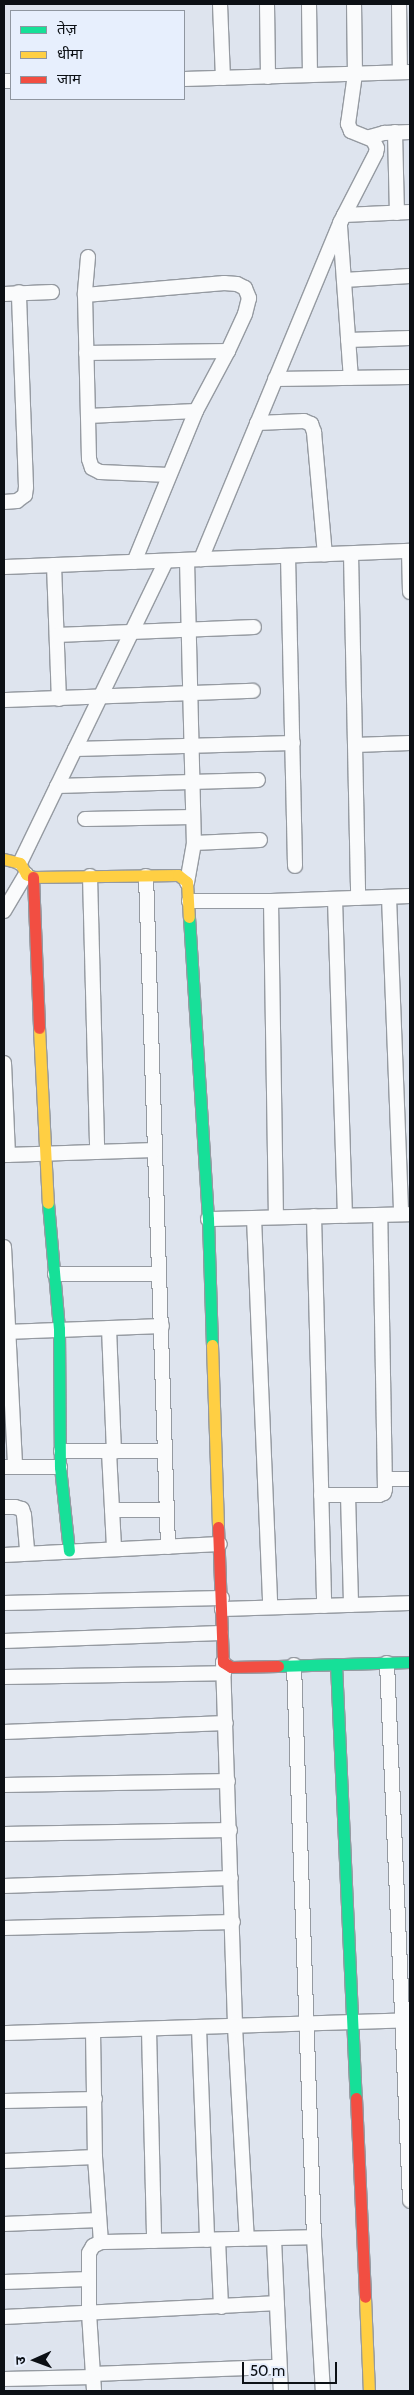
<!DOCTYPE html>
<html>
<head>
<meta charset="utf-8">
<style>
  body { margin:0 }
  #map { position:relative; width:414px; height:2395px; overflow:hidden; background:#dee4ee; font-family:Cabin,"Noto Sans Devanagari",sans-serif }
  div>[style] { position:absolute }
  .roads { filter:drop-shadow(1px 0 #959aa1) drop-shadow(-1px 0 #959aa1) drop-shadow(0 1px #959aa1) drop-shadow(0 -1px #959aa1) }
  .street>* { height:14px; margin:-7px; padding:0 7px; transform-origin:7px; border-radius:7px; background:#fafbfc }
  .fast>* { height:11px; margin:-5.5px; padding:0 5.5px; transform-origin:5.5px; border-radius:5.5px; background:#16e098 }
  .slow>* { height:11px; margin:-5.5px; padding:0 5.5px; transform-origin:5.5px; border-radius:5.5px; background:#ffcf43 }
  .jam>* { height:11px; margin:-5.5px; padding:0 5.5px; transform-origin:5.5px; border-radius:5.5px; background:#f24e42 }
  span { translate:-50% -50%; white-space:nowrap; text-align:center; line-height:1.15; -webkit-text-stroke:4px #e7effd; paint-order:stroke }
  .frame { position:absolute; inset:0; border:5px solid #0c1015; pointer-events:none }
  .legend { position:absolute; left:10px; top:10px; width:175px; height:90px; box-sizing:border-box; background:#e7effd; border:1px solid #8f96a0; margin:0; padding:6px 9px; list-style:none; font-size:15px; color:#0c1015 }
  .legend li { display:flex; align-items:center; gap:10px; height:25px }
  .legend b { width:25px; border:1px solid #8f96a0 }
  .north { position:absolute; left:10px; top:2335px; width:50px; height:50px; -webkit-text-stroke:4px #e7effd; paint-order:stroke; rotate:268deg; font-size:14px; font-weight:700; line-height:20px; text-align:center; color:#0c1015 }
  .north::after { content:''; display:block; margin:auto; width:18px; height:22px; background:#0c1015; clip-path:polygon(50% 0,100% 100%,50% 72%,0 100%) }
  .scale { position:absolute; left:242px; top:2362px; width:95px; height:22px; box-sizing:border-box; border:2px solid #0c1015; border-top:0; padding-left:6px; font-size:15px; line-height:18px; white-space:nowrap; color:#0c1015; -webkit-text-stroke:4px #e7effd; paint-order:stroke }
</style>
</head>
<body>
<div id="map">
  <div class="roads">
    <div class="street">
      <i style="left:220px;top:4px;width:74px;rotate:87.7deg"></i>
      <i style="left:267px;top:4px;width:73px;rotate:89.2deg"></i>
      <i style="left:309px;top:4px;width:71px;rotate:89.2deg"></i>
      <i style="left:399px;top:4px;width:68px;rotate:89.2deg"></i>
      <i style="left:184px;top:79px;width:226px;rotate:-1.8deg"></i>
      <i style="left:4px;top:81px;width:7px"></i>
      <i style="left:395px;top:132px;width:81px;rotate:88.6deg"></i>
      <i style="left:370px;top:137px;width:15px;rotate:-16deg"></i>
      <i style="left:384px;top:133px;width:26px;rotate:-2deg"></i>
      <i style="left:344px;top:215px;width:66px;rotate:-2.6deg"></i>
      <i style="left:340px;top:226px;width:152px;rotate:85.9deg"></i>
      <i style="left:88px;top:257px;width:38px;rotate:95deg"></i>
      <i style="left:85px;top:295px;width:164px;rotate:88.6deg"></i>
      <i style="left:89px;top:459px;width:9px;rotate:72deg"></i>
      <i style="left:92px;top:468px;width:9px;rotate:27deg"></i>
      <i style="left:100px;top:472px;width:69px;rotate:2.5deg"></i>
      <i style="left:344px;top:280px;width:66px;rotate:-3.5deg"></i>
      <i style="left:4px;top:294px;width:48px;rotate:-2.4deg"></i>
      <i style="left:85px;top:295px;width:140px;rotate:-4.9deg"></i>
      <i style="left:224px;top:283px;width:13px;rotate:4deg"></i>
      <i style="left:237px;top:284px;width:9px;rotate:27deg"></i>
      <i style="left:245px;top:288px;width:11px;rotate:68deg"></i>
      <i style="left:249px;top:298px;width:16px;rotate:104deg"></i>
      <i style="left:245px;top:314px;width:41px;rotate:114.7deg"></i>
      <i style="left:228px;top:351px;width:68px;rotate:118.1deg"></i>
      <i style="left:196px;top:411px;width:163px;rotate:112.3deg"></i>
      <i style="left:348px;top:340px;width:62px;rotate:-1.8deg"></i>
      <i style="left:86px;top:353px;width:142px;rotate:-0.8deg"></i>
      <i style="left:275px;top:379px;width:135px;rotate:-0.8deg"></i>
      <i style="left:88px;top:416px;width:108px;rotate:-2.7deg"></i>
      <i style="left:257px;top:423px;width:47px;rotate:-2.4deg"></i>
      <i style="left:304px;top:421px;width:8px;rotate:23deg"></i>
      <i style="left:311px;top:424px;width:9px;rotate:69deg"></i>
      <i style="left:314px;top:432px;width:123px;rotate:84.9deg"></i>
      <i style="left:4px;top:502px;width:13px;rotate:-4deg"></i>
      <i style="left:17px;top:501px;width:10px;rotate:-37deg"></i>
      <i style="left:25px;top:495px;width:8px;rotate:-83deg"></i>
      <i style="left:26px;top:487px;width:195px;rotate:-92.1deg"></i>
      <i style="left:409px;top:551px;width:41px;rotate:88.6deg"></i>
      <i style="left:351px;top:554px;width:344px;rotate:88.8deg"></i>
      <i style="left:288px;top:556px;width:310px;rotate:88.7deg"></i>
      <i style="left:201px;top:559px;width:364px;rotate:-67.5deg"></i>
      <i style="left:340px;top:223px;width:79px;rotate:-62.8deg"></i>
      <i style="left:376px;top:153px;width:5px;rotate:-79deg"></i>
      <i style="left:377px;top:148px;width:9px;rotate:-117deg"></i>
      <i style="left:373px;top:140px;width:24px;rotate:-158deg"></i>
      <i style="left:351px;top:131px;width:8px;rotate:-113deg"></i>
      <i style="left:348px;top:124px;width:50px;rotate:-82deg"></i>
      <i style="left:355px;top:74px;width:70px;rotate:-90.8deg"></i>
      <i style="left:187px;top:560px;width:283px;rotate:88.6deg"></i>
      <i style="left:194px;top:843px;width:40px;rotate:100deg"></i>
      <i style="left:54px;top:565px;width:134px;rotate:87.9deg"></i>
      <i style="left:4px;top:567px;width:406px;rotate:-2.3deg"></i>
      <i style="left:57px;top:635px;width:197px;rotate:-2.3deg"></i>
      <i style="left:4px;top:700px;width:249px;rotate:-2.1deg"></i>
      <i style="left:355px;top:745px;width:55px;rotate:-2.1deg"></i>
      <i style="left:75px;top:749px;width:218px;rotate:-1.6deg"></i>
      <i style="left:57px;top:786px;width:201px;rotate:-1.7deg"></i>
      <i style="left:85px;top:819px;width:108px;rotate:-1.1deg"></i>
      <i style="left:194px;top:843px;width:66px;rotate:-2.6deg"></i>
      <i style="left:20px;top:863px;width:335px;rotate:-64.2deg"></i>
      <i style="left:90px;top:876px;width:276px;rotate:88.5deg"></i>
      <i style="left:146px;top:876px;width:671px;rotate:88.12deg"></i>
      <i style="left:389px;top:897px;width:317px;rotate:87.8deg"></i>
      <i style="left:335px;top:899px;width:317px;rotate:88.2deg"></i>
      <i style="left:189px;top:901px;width:82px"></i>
      <i style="left:271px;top:901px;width:139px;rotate:-2.1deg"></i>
      <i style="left:271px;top:901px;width:316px;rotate:89.1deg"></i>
      <i style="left:4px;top:911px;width:43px;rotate:-59.3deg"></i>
      <i style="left:4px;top:1063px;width:92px;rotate:87.5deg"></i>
      <i style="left:4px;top:1155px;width:151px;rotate:-1.9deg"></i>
      <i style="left:314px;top:1216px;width:390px;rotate:88.5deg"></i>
      <i style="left:254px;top:1218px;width:389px;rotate:87.6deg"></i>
      <i style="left:208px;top:1219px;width:202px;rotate:-1.4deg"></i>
      <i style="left:4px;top:1247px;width:219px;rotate:87.1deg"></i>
      <i style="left:55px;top:1274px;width:104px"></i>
      <i style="left:109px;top:1328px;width:124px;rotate:87.7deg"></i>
      <i style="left:4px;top:1332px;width:158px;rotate:-2.2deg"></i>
      <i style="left:61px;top:1451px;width:104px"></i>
      <i style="left:109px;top:1452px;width:97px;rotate:87deg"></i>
      <i style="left:4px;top:1467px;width:56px"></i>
      <i style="left:385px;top:1479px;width:25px"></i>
      <i style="left:321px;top:1495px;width:58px"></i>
      <i style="left:379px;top:1495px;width:5px;rotate:-22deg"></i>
      <i style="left:384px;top:1493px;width:4px;rotate:-76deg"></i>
      <i style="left:385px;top:1489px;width:274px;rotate:-91deg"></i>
      <i style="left:348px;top:1495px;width:110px;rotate:88.4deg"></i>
      <i style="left:4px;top:1507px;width:11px"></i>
      <i style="left:15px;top:1507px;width:7px;rotate:16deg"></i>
      <i style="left:22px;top:1509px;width:6px;rotate:72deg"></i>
      <i style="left:24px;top:1515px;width:38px;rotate:85deg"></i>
      <i style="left:112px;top:1510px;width:55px"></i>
      <i style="left:4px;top:1555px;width:216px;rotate:-2.9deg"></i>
      <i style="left:4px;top:1603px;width:218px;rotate:-1.3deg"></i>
      <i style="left:222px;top:1609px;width:188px;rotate:-1.8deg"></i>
      <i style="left:4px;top:1641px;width:217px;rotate:-2.1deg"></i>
      <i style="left:223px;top:1662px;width:365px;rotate:88.1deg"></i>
      <i style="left:235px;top:2027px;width:212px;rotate:86.8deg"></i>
      <i style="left:387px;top:1663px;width:538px;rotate:87.55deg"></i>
      <i style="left:294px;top:1665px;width:572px;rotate:88deg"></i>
      <i style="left:4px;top:1677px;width:220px;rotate:-1deg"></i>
      <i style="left:4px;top:1732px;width:222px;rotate:-2.3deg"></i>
      <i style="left:4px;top:1785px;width:224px;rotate:-1deg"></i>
      <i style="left:4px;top:1834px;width:226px;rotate:-1deg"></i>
      <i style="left:4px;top:1886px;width:227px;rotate:-2deg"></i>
      <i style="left:4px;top:1928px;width:229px;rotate:-1.5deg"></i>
      <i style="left:199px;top:2028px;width:212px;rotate:87.8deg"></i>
      <i style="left:149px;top:2030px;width:211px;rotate:88.6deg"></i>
      <i style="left:93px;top:2031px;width:126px;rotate:89.1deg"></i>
      <i style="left:95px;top:2157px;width:85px;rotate:86deg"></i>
      <i style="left:101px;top:2242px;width:9px;rotate:153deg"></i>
      <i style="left:93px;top:2246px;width:8px;rotate:120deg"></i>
      <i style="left:89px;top:2253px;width:60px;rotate:90deg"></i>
      <i style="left:89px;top:2313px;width:78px;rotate:86.3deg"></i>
      <i style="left:4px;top:2033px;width:406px;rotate:-1.8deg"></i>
      <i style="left:4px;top:2101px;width:91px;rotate:-1.3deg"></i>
      <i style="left:4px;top:2161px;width:91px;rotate:-2.5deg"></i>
      <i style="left:4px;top:2224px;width:95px;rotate:-2.4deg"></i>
      <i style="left:274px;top:2239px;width:152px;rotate:87.4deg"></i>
      <i style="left:218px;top:2240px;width:67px;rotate:87.4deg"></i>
      <i style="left:101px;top:2242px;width:213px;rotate:-1.3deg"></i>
      <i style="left:314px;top:2237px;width:154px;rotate:86.7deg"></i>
      <i style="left:4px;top:2282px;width:85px;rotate:-2deg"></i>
      <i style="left:4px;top:2317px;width:273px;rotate:-2.9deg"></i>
      <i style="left:93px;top:2374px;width:186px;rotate:-2.2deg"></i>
      <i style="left:4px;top:2379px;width:90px;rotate:-1.3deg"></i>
    </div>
    <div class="fast">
      <i style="left:189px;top:917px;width:303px;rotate:86.4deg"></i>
      <i style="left:208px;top:1219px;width:126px;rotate:88.2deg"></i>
      <i style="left:48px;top:1203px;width:126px;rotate:85deg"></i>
      <i style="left:59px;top:1329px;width:138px;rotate:89.6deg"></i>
      <i style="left:60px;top:1467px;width:84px;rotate:83.9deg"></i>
      <i style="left:336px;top:1664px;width:434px;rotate:87.4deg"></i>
      <i style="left:278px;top:1666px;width:132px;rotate:-1.7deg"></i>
    </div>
    <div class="slow">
      <i style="left:4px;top:859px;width:16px;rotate:14deg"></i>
      <i style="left:20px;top:863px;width:13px;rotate:61deg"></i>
      <i style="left:26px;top:874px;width:8px;rotate:23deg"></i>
      <i style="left:33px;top:877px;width:145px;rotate:-0.8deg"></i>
      <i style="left:178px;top:875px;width:11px;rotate:38deg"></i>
      <i style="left:187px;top:882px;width:35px;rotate:87deg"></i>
      <i style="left:39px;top:1028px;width:175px;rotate:87.1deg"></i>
      <i style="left:212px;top:1345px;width:182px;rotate:88.1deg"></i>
      <i style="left:365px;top:2297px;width:94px;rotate:87.6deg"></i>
    </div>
    <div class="jam">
      <i style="left:33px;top:877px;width:151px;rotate:87.7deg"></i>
      <i style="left:218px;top:1527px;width:135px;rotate:87.9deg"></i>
      <i style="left:223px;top:1662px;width:9px;rotate:32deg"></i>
      <i style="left:231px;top:1667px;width:47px;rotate:-1.2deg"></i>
      <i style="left:356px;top:2098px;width:199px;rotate:87.4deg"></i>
    </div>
  </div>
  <div class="frame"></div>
  <ul class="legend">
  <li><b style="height:6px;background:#16e098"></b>तेज़</li>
  <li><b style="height:6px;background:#ffcf43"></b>धीमा</li>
  <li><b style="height:6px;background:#f24e42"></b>जाम</li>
  </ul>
  <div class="north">उ</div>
  <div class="scale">50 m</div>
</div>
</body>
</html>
